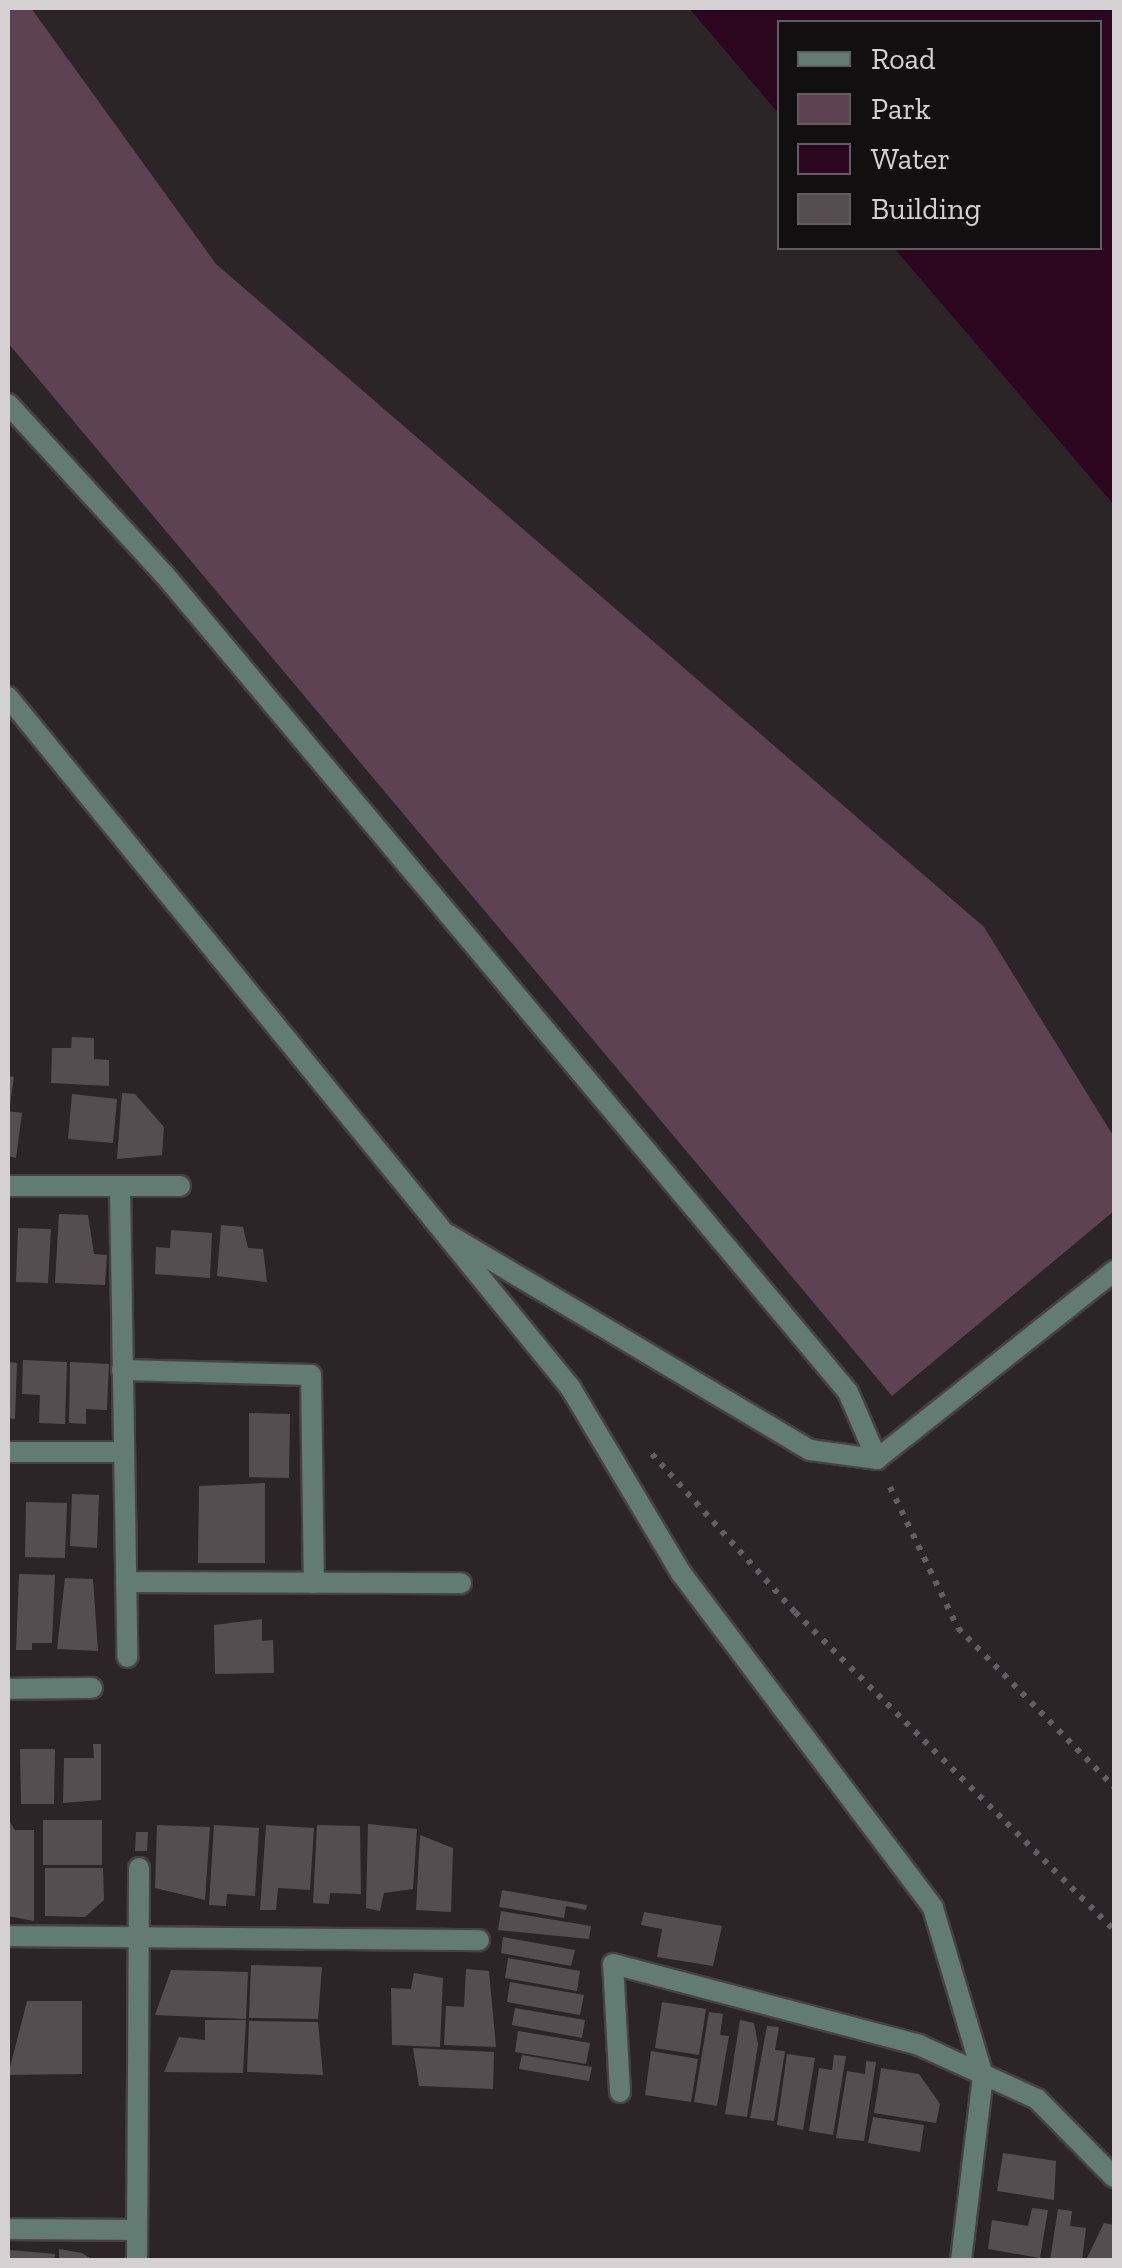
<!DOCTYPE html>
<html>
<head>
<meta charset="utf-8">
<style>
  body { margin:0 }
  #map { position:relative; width:1122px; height:2268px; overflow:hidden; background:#2b2528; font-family:"Zilla Slab",serif }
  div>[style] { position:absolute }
  .green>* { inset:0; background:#5d4251 }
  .water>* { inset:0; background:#2b061e }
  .building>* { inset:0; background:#554e51 }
  .path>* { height:6px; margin-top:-3px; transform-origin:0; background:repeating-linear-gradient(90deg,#635e61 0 5px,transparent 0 13px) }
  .roads { filter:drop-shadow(2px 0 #464143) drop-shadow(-2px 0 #464143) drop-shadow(0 2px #464143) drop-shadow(0 -2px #464143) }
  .lane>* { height:20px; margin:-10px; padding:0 10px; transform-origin:10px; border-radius:10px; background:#627b73 }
  .street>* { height:20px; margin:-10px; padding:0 10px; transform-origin:10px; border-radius:10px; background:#627b73 }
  span { translate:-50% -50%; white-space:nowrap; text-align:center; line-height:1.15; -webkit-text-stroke:8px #110f10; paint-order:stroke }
  .frame { position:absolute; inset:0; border:10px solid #d5d1d3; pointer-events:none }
  .legend { position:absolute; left:777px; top:20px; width:325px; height:230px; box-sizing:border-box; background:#110f10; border:2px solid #5f5d5e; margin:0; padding:12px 18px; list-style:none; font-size:30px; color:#d5d1d3 }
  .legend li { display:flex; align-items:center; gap:20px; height:50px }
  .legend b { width:50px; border:2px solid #5f5d5e }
</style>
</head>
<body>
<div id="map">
  <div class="green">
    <i style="clip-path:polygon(8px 8px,31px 8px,216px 264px,984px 927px,1114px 1137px,1114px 1211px,892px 1396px,8px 343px)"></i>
  </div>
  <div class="water">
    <i style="clip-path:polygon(689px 8px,1114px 8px,1114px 505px,894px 248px,1100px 248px,1100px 22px,780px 22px,779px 114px)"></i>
  </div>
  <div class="building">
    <i style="clip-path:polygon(72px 1037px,94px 1038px,94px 1059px,109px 1060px,109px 1086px,51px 1083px,52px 1048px,71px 1048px)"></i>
    <i style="clip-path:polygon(8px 1076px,14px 1077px,10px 1105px,8px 1104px)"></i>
    <i style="clip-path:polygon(122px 1093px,135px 1094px,164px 1127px,162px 1155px,117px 1159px)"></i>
    <i style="clip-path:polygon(72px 1094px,117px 1099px,113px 1143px,68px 1139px)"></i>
    <i style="clip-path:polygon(8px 1111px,22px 1113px,16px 1158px,8px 1156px)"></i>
    <i style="clip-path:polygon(59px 1214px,88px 1215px,94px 1254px,107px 1255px,105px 1285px,55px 1283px)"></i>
    <i style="clip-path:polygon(221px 1225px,243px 1227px,248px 1248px,263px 1249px,267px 1282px,217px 1276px)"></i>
    <i style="clip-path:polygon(18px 1228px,51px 1229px,48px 1283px,16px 1282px)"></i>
    <i style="clip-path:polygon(171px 1230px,212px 1233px,210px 1278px,155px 1274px,156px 1247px,170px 1248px)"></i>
    <i style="clip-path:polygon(23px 1360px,67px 1362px,65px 1424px,39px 1423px,40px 1395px,22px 1394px)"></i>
    <i style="clip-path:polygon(8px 1362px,17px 1363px,15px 1419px,8px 1418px)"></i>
    <i style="clip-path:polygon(70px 1362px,109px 1364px,107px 1410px,86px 1409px,86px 1424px,69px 1423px)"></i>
    <i style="clip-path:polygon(249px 1413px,290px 1414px,289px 1478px,249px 1477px)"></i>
    <i style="clip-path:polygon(265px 1483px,265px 1563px,198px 1563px,199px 1486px)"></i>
    <i style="clip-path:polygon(72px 1494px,99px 1495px,97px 1548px,70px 1546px)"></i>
    <i style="clip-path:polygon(26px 1502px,67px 1503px,65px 1558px,25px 1557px)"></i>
    <i style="clip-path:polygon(19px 1574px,55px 1575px,52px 1643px,32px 1643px,32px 1650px,16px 1650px)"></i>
    <i style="clip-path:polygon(65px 1578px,93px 1579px,98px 1651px,57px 1649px)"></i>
    <i style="clip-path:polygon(262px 1619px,262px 1641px,273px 1640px,274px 1673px,215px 1674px,214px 1625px)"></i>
    <i style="clip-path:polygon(93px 1744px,101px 1744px,101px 1800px,63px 1803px,64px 1758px,94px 1758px)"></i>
    <i style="clip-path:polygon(20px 1749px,55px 1749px,54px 1804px,21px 1804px)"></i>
    <i style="clip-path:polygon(8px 1819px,15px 1830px,34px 1830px,34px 1921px,8px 1916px)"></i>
    <i style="clip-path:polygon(43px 1820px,102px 1820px,102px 1865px,43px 1865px)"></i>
    <i style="clip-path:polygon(368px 1824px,417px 1829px,413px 1889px,384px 1893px,380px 1911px,366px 1908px)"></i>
    <i style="clip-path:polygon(157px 1825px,210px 1827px,205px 1900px,155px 1888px)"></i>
    <i style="clip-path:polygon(214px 1825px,259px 1828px,255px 1896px,227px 1894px,226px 1906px,209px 1905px)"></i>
    <i style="clip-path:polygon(266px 1825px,314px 1828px,310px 1890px,278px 1888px,276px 1910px,260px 1910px)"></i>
    <i style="clip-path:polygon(317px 1825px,360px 1826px,361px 1894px,330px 1893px,329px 1904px,313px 1903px)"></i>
    <i style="clip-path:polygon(136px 1832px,148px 1832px,147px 1851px,135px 1851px)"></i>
    <i style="clip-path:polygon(420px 1835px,453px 1848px,451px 1912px,416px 1910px)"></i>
    <i style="clip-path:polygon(45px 1868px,103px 1868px,104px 1900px,85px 1917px,45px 1916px)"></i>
    <i style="clip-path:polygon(502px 1890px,587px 1905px,586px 1910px,566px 1906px,564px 1918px,499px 1907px)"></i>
    <i style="clip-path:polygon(501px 1911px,591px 1926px,589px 1939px,498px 1930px)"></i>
    <i style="clip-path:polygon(644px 1912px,722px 1926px,713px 1966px,657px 1957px,662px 1929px,641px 1925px)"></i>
    <i style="clip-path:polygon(503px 1937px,575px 1950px,571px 1966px,501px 1953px)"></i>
    <i style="clip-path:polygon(508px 1958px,580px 1971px,577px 1991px,505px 1978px)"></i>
    <i style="clip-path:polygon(251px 1965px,322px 1967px,318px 2019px,249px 2018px)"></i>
    <i style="clip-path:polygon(466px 1969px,489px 1971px,496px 2047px,444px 2045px,446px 2006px,464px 2007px)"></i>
    <i style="clip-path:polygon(171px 1970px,248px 1972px,246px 2019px,155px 2015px)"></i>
    <i style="clip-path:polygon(414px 1973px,443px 1978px,440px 2047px,392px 2045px,391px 1988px,411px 1989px)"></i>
    <i style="clip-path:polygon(510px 1982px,584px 1995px,580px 2015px,507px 2002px)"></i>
    <i style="clip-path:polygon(27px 2001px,82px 2001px,82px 2074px,8px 2075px)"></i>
    <i style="clip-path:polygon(662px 2002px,706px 2009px,699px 2055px,655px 2048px)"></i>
    <i style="clip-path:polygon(515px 2008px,585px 2020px,582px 2038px,512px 2025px)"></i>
    <i style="clip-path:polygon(709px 2012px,723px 2014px,720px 2035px,729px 2036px,717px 2106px,694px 2102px)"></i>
    <i style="clip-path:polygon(205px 2020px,246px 2020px,243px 2073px,164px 2072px,179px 2037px,205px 2040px)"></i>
    <i style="clip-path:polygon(740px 2020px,754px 2023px,758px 2044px,747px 2117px,725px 2114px)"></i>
    <i style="clip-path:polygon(249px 2021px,318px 2022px,323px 2075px,247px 2072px)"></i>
    <i style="clip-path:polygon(767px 2026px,779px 2027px,775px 2050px,785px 2051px,774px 2121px,750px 2118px)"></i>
    <i style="clip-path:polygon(518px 2031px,590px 2043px,586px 2064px,515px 2052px)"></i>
    <i style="clip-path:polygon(413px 2048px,494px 2052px,493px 2089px,419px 2086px)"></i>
    <i style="clip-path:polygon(651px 2051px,698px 2059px,691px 2102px,645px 2095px)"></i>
    <i style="clip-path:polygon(787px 2054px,815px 2058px,803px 2130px,777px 2125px)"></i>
    <i style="clip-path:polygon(522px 2055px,592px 2067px,589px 2081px,519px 2069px)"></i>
    <i style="clip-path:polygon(834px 2055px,846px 2056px,833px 2135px,809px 2131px,819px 2068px,832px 2070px)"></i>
    <i style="clip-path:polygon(866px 2061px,876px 2062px,864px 2141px,836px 2138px,847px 2071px,865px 2074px)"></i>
    <i style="clip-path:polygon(881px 2068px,919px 2074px,940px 2104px,936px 2123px,874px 2113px)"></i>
    <i style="clip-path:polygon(873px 2117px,924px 2125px,920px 2152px,868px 2143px)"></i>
    <i style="clip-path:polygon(1003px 2153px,1056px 2161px,1054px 2200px,997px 2191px)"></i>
    <i style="clip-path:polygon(1032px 2208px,1048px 2210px,1040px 2258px,988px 2249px,992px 2220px,1028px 2226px)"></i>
    <i style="clip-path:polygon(1058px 2209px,1072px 2211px,1070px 2226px,1086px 2228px,1082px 2260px,1050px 2260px)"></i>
    <i style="clip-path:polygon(1104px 2223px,1114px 2225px,1114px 2260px,1086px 2260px)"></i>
    <i style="clip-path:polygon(59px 2249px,82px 2253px,93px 2260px,59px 2260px)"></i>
    <i style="clip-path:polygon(10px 2250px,55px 2254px,54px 2260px,10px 2260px)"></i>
  </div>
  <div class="path">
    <i style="left:652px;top:1454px;width:213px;rotate:47.9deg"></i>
    <i style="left:795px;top:1612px;width:450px;rotate:44.9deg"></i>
    <i style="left:890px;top:1487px;width:157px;rotate:64.3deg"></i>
    <i style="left:958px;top:1628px;width:223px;rotate:45.5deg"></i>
  </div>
  <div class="roads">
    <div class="lane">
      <i style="left:8px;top:404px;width:231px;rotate:47.5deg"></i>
      <i style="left:164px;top:574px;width:1066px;rotate:50.1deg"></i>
      <i style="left:848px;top:1392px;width:73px;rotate:66.6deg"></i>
      <i style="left:449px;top:1235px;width:420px;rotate:30.8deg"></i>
      <i style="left:810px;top:1450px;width:68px;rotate:7.7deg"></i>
      <i style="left:877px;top:1459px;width:303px;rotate:-38.4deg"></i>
    </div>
    <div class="street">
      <i style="left:8px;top:697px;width:890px;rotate:50.84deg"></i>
      <i style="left:570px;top:1387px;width:217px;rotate:59.2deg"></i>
      <i style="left:681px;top:1573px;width:419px;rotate:53deg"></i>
      <i style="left:933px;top:1908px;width:175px;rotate:73.4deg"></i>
      <i style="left:983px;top:2076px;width:185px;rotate:96.8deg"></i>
      <i style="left:8px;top:1186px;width:172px"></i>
      <i style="left:120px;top:1186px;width:471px;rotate:89.1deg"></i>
      <i style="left:122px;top:1370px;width:189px;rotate:1.5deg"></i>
      <i style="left:311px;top:1375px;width:208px;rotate:89.2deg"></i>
      <i style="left:8px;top:1452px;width:116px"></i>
      <i style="left:126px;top:1582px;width:335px;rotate:0.2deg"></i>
      <i style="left:8px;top:1689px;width:84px;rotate:-0.7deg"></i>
      <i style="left:8px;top:1936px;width:471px;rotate:0.5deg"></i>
      <i style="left:620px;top:2092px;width:128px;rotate:-93.1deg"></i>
      <i style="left:613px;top:1964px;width:317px;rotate:14.8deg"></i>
      <i style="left:919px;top:2045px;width:130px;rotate:24.6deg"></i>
      <i style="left:1037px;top:2099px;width:110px;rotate:45.4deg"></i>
      <i style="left:8px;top:2229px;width:129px;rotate:0.4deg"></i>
      <i style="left:137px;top:2260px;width:392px;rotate:-89.7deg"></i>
    </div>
  </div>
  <div class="frame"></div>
  <ul class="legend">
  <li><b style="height:12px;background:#627b73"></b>Road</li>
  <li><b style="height:28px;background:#5d4251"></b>Park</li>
  <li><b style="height:28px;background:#2b061e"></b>Water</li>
  <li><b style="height:28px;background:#554e51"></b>Building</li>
  </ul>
</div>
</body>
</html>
